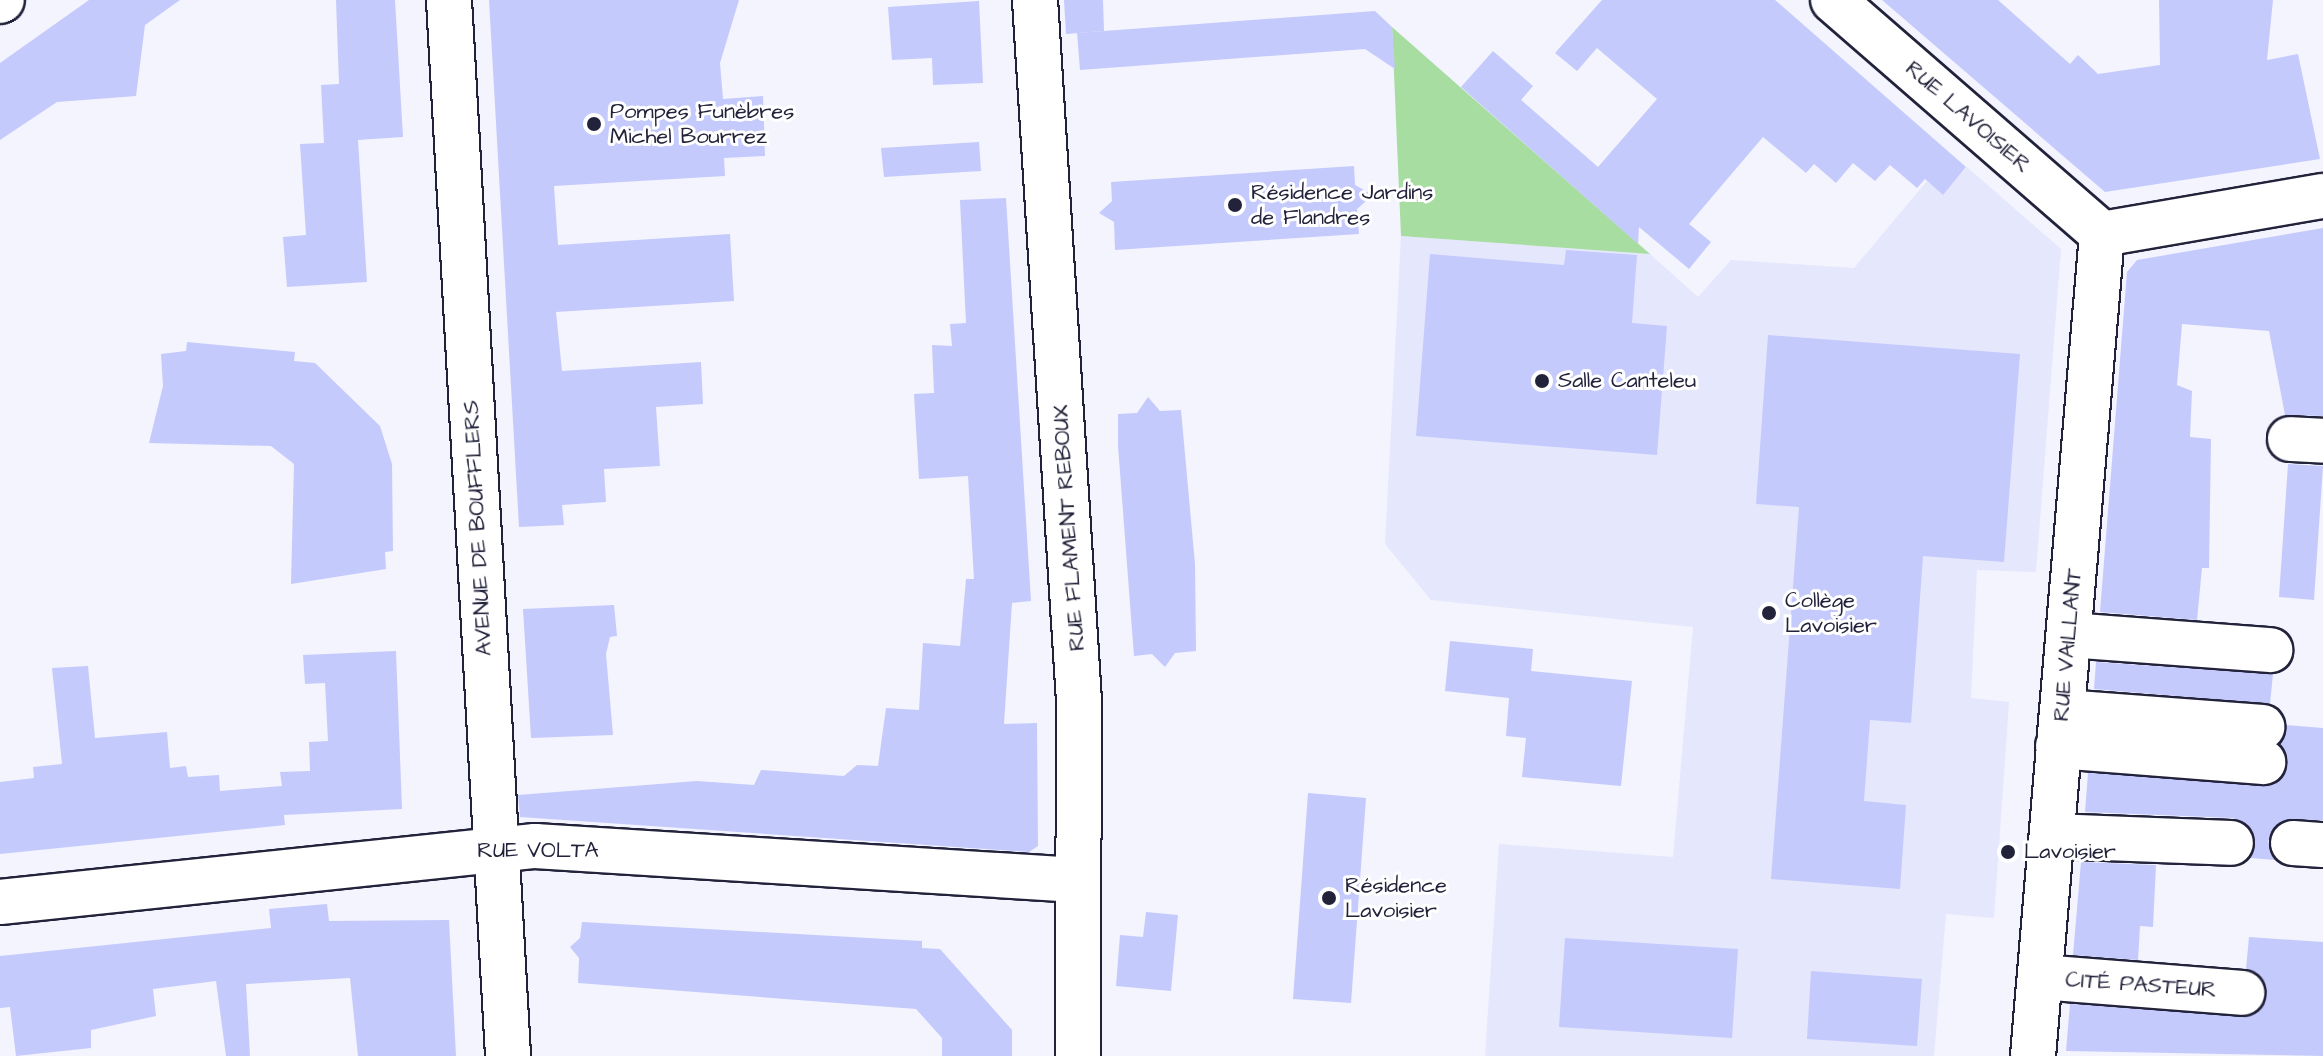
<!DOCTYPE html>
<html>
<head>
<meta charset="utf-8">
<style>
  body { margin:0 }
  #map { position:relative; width:2323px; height:1056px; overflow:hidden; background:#f3f4fe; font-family:"Architects Daughter",sans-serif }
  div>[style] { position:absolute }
  .built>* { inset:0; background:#e5e7fd }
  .green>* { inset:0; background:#a7dda0 }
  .building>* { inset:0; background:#c5cafc }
  .roads { filter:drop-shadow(2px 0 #22223b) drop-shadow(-2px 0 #22223b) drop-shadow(0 2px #22223b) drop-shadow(0 -2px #22223b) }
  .minor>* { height:44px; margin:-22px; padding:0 22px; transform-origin:22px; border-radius:22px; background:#fff }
  .dots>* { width:22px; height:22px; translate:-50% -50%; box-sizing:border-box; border:4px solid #fff; border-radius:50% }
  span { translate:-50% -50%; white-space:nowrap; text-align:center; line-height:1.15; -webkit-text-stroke:6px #fff; paint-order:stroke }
  .poi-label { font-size:22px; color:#22223b }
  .left { translate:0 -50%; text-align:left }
  .street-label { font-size:22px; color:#22223b }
</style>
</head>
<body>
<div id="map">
  <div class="built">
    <i style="clip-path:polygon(1967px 167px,2061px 249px,2036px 572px,1977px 570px,1971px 698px,2009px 702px,1994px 918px,1946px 914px,1934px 1056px,1485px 1056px,1499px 844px,1673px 857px,1693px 627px,1431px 600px,1385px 544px,1401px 236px,1650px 254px,1698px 297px,1731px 260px,1854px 268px,1927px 181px,1943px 194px)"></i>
  </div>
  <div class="green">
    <i style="clip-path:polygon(1392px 27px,1650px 254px,1401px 236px)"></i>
  </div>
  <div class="building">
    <i style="clip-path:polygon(89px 0,180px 0,145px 25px,136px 96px,57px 102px,0 140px,0 63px)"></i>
    <i style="clip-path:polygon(336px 0,395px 0,403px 137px,358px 140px,367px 282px,287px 287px,283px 237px,306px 235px,300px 144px,324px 143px,321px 85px,339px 84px)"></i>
    <i style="clip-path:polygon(489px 0,739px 0,720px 63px,723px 99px,763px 96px,765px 156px,724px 158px,725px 176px,554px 186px,558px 245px,730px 234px,734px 301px,556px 312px,562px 371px,701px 362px,703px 404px,656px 407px,660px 466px,604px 469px,606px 502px,562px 505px,564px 525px,519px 527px)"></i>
    <i style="clip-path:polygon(1064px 0,1103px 0,1104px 31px,1066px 34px)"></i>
    <i style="clip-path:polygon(1602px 0,1775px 0,1966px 167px,1943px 195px,1925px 179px,1917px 188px,1890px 165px,1875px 181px,1853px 163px,1836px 183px,1814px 164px,1806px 173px,1763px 137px,1689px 224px,1711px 242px,1689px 269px,1639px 227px,1638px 244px,1461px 87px,1493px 51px,1533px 86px,1521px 100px,1598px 167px,1657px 99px,1597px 48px,1577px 71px,1555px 53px)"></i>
    <i style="clip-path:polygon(1882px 0,1998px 0,2070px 64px,2078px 55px,2098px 74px,2160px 65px,2159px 0,2273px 0,2267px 60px,2298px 54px,2320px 159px,2105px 192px)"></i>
    <i style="clip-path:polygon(979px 1px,983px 83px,933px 85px,932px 58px,892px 60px,888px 7px)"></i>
    <i style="clip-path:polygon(1375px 11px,1392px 27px,1395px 69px,1365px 49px,1080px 70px,1077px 33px)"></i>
    <i style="clip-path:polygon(979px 142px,981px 171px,884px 177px,881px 148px)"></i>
    <i style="clip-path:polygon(1354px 166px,1355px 185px,1373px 195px,1357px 209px,1359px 234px,1115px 250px,1114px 222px,1099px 213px,1112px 201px,1111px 182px)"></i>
    <i style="clip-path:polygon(1006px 198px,1031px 601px,1012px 603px,1004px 724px,1037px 723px,1038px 846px,1029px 852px,520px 817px,518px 795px,697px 781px,754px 785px,761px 770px,844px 776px,857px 765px,878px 766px,886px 708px,919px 710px,923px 643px,960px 646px,966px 579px,974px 579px,968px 476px,919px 479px,914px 394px,934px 393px,932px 345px,952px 346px,950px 324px,966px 323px,960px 200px)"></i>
    <i style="clip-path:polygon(2323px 228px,2323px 416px,2285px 415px,2269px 331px,2182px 324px,2177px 385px,2192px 391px,2190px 437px,2211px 439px,2209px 568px,2202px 568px,2197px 620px,2100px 612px,2127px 272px,2137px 260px)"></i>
    <i style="clip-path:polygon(1566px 250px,1637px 255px,1632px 323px,1667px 326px,1657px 455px,1416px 436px,1430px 254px,1564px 265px)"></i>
    <i style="clip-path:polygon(1768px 335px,2020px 354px,2004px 562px,1923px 556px,1911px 723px,1870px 720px,1864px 801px,1906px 805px,1900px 889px,1771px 879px,1799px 507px,1756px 504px)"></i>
    <i style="clip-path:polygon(187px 342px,295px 352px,294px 361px,315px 363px,380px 426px,392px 464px,393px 551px,385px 552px,386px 569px,291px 584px,294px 464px,271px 446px,149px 443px,163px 386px,161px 354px,186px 351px)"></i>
    <i style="clip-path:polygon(1148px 397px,1160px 411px,1181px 410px,1195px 564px,1196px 651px,1175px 653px,1165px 667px,1152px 654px,1134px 656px,1118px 446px,1118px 414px,1137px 413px)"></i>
    <i style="clip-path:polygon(2288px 464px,2323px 466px,2314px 600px,2279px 597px)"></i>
    <i style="clip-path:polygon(614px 605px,617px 636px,610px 637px,606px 654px,613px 735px,531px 738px,523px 609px)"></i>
    <i style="clip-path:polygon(1450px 641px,1533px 649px,1531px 671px,1632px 681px,1621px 786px,1522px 777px,1526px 738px,1506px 736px,1509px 698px,1445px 691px)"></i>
    <i style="clip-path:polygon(396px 651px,402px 809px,284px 815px,285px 825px,0 854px,0 782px,34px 778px,33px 767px,62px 764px,52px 668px,88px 666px,95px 738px,167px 732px,170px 768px,186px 766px,188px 777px,219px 775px,220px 791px,282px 786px,280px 772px,310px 771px,309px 742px,328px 741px,325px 683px,305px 684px,303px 655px)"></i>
    <i style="clip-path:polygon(2096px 662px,2273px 674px,2270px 704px,2094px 689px)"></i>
    <i style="clip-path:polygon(2286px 725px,2323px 728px,2323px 820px,2281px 821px,2268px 841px,2276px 860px,2250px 858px,2253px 832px,2233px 818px,2085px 812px,2088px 773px,2273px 785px,2288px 765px,2279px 744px)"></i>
    <i style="clip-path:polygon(1308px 793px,1366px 798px,1351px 1003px,1293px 999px)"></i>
    <i style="clip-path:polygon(2081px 862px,2156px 865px,2153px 927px,2140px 926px,2138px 960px,2073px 955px)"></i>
    <i style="clip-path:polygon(327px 904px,329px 921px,449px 920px,456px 1056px,358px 1056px,350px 978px,246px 984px,250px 1056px,226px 1056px,216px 981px,153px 989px,156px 1016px,91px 1030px,91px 1048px,16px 1056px,10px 1007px,0 1008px,0 956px,271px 928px,269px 909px)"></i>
    <i style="clip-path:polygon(1146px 912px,1178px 915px,1171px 991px,1116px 986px,1120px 935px,1143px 937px)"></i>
    <i style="clip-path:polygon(582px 922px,922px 941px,922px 948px,940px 949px,1012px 1030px,1012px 1056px,942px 1056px,942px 1038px,916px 1009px,578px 983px,579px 958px,570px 947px,580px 938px)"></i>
    <i style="clip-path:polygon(2249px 937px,2323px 942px,2323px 1056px,2066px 1051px,2070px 1004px,2253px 1015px,2267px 994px,2264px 982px,2246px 969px)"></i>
    <i style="clip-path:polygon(1565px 938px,1738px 949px,1732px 1038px,1559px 1027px)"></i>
    <i style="clip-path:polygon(1811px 971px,1922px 979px,1917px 1046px,1807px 1039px)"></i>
  </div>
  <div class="roads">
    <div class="minor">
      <i style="left:449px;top:0;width:1058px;rotate:86.8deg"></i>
      <i style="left:1035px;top:0;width:703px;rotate:86.41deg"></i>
      <i style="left:1079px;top:702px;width:354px;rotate:90.2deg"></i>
      <i style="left:1833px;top:0;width:357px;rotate:41deg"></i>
      <i style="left:0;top:1px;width:2px;rotate:-27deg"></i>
      <i style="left:2102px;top:234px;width:224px;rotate:-9.8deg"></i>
      <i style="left:2290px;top:439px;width:33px;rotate:3deg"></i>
      <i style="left:2069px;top:635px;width:202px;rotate:4.3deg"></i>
      <i style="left:2063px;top:712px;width:200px;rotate:4.3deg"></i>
      <i style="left:2058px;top:746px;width:206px;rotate:4.5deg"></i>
      <i style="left:2052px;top:836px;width:179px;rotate:2.2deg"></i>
      <i style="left:2293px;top:843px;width:30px;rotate:4deg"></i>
      <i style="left:0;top:902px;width:538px;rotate:-5.98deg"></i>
      <i style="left:535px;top:846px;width:543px;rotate:3.59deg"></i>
      <i style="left:2040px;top:977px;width:203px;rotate:4.5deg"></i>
      <i style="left:2033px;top:1056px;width:825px;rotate:-85.2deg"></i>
    </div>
  </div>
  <div class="dots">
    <i style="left:594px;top:124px;background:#22223b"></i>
    <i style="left:1235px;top:205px;background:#22223b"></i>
    <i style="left:1542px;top:381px;background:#22223b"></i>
    <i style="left:1769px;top:613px;background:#22223b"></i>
    <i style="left:2008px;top:852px;background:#22223b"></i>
    <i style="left:1329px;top:898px;background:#22223b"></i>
  </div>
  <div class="poi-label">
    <span class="left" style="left:610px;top:124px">Pompes Funèbres<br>Michel Bourrez</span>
    <span class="left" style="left:1251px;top:205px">Résidence Jardins<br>de Flandres</span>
    <span class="left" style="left:1558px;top:381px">Salle Canteleu</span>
    <span class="left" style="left:1785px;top:613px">Collège<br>Lavoisier</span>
    <span class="left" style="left:2024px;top:852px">Lavoisier</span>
    <span class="left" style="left:1345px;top:898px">Résidence<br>Lavoisier</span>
  </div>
  <div class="street-label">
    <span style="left:1968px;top:117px;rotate:41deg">RUE LAVOISIER</span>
    <span style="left:478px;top:528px;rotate:-93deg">AVENUE DE BOUFFLERS</span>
    <span style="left:1069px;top:528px;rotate:-94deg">RUE FLAMENT REBOUX</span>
    <span style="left:2068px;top:645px;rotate:-85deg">RUE VAILLANT</span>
    <span style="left:538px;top:851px">RUE VOLTA</span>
    <span style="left:2141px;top:985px;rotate:4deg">CITÉ PASTEUR</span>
  </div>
</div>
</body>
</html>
